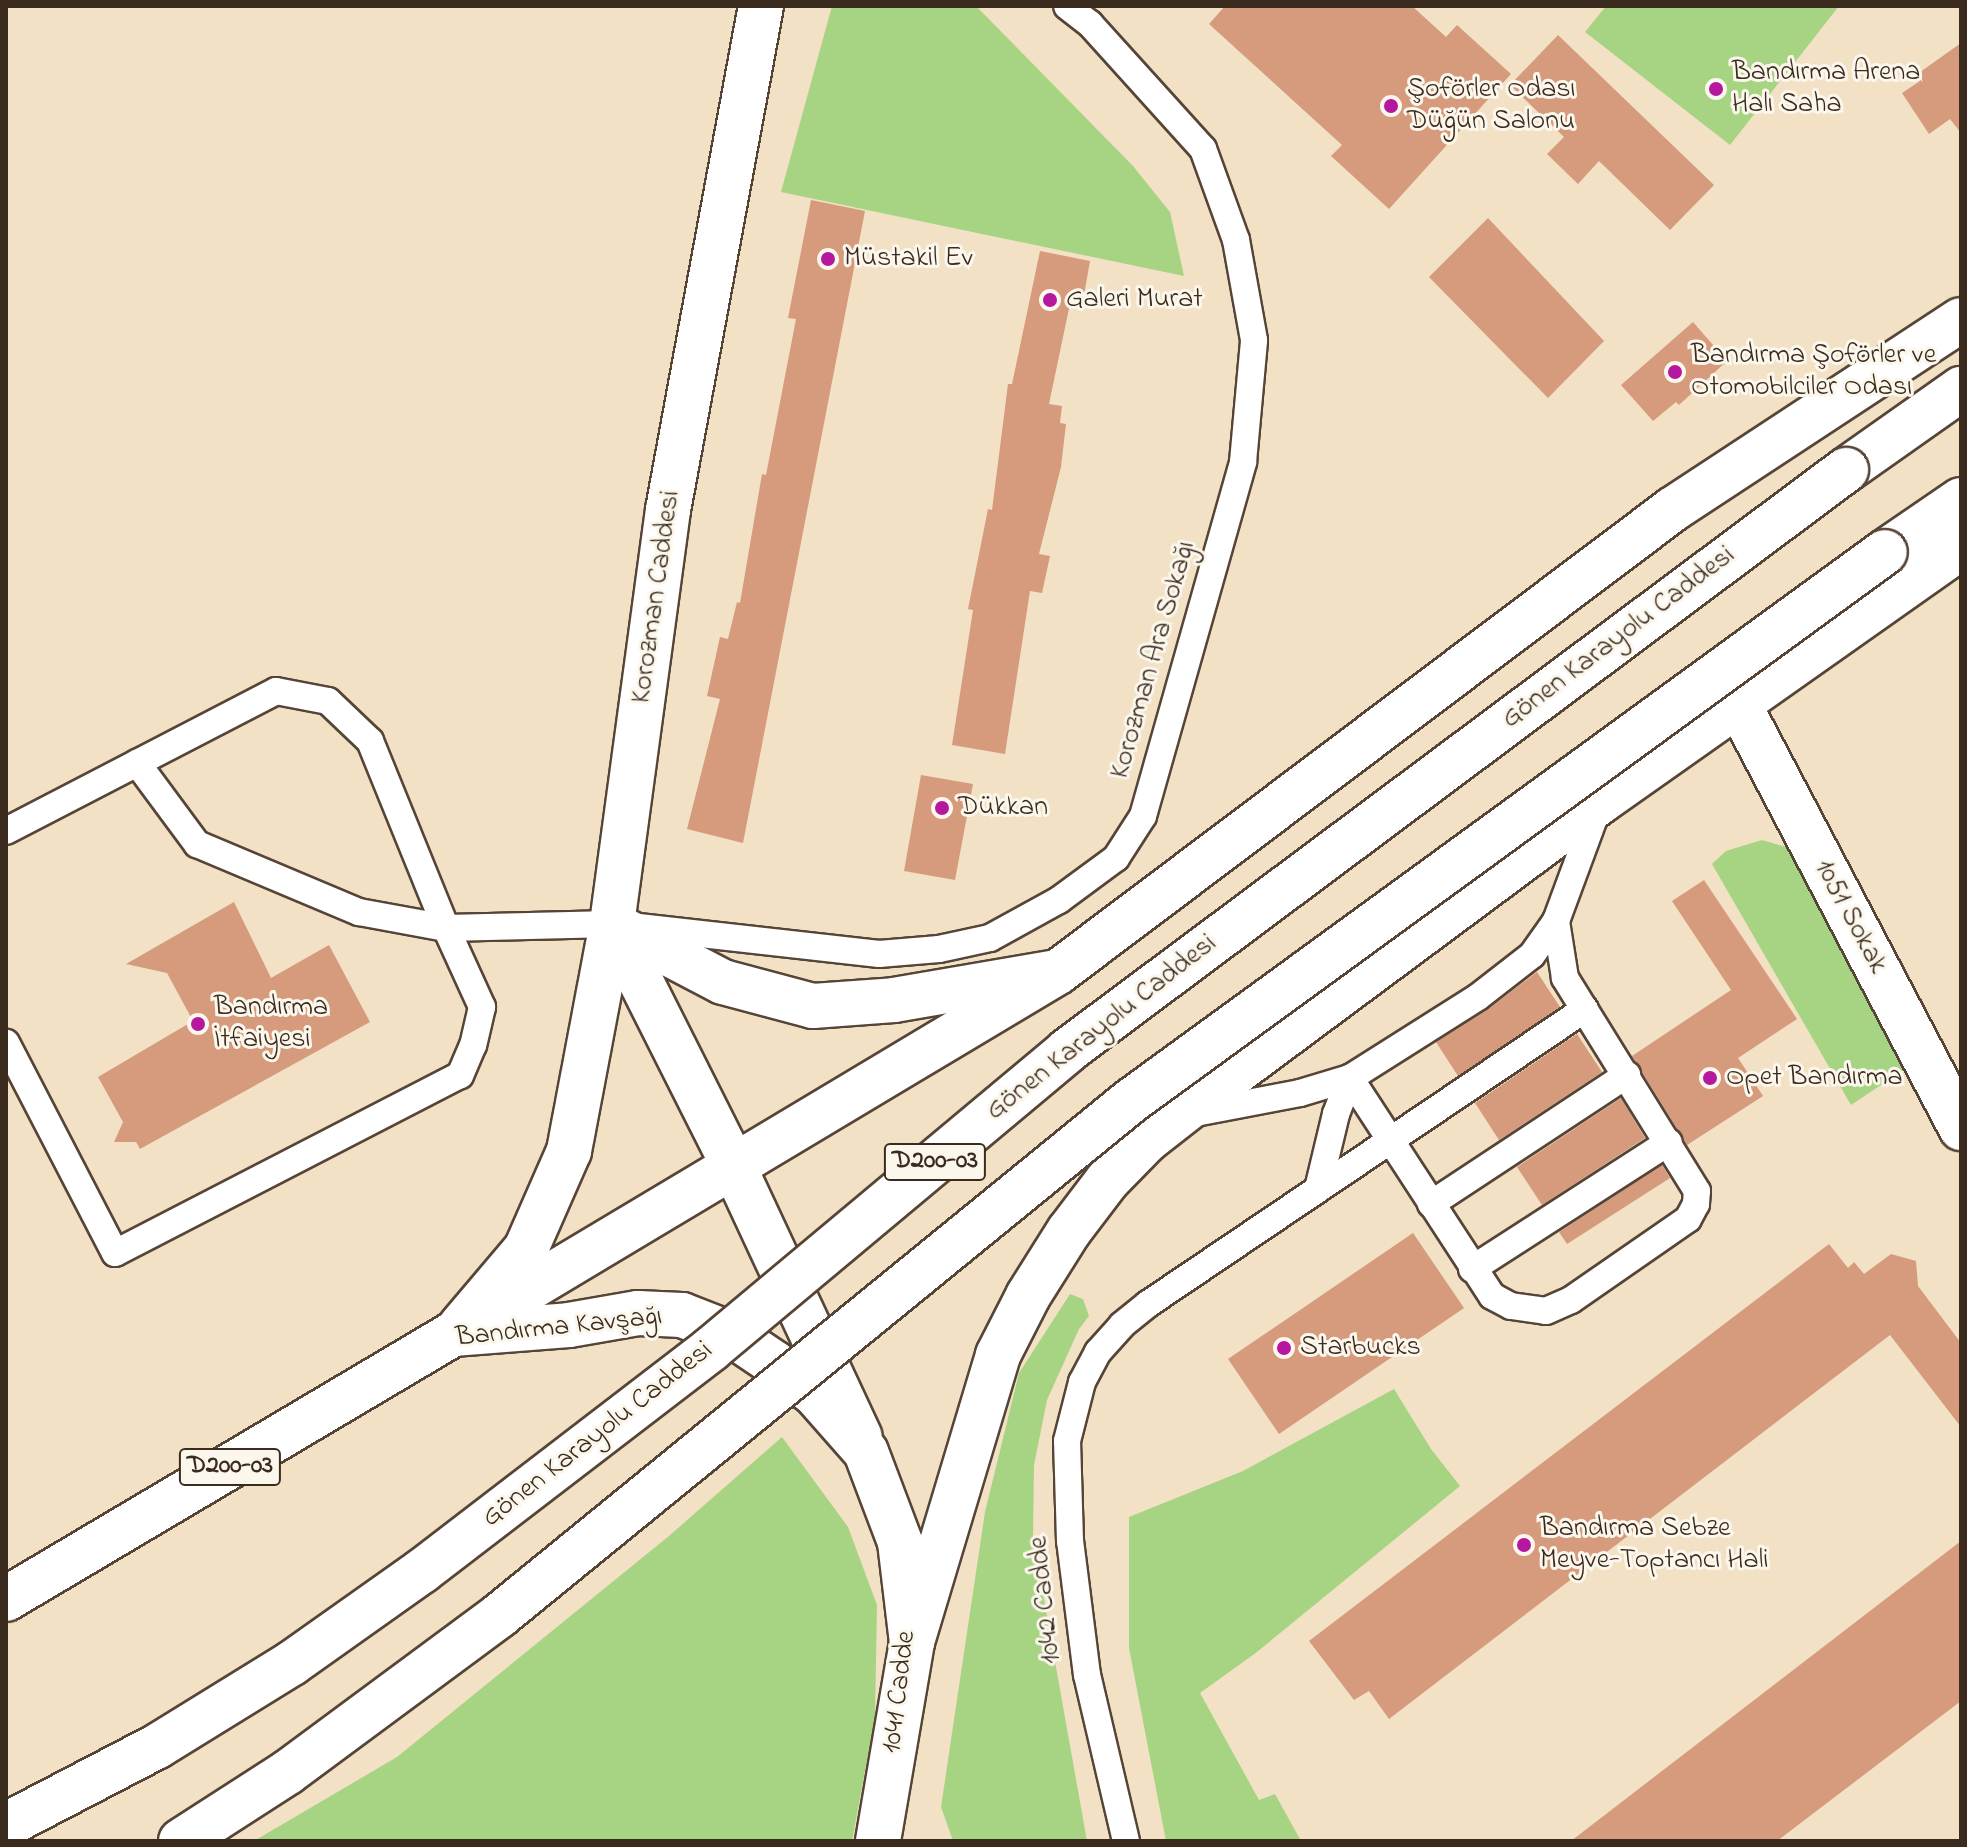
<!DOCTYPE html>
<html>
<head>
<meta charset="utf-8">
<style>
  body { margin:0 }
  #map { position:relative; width:1967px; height:1847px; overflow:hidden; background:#f2e1c5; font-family:"Indie Flower",sans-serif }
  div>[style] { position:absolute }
  .green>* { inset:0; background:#a6d482 }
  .building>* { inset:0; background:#d69a7d }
  .roads { filter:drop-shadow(2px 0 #564537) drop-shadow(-2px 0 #564537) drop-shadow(0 2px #564537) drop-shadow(0 -2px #564537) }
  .lane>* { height:26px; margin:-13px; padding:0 13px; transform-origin:13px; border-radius:13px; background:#fff }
  .street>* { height:44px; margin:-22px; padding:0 22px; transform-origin:22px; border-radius:22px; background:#fff }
  .secondary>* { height:44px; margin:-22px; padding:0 22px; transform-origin:22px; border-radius:22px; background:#fff }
  .primary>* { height:44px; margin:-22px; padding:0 22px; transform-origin:22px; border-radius:22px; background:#fff }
  .highway>* { height:44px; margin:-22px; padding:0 22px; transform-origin:22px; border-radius:22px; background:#fff }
  .bridges { filter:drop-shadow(2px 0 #564537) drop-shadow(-2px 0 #564537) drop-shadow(0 2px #564537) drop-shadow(0 -2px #564537) }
  .highway-bridge>* { height:44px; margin:-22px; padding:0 22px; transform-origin:22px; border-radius:22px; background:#fff }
  .dots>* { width:22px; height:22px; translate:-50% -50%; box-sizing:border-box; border:4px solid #fbf7ec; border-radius:50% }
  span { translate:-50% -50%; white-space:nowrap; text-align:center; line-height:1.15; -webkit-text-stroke:6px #fbf7ec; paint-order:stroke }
  .shield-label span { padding:2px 6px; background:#fbf7ec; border:2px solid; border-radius:6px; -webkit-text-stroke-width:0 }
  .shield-label { font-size:26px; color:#3b2a1e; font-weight:700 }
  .poi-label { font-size:28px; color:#3b2a1e }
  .left { translate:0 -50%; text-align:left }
  .street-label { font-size:28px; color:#3b2a1e }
  .frame { position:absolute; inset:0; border:8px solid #3b2a1e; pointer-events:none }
</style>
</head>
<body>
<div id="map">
  <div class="green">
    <i style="clip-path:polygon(832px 6px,976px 6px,1133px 166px,1170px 212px,1184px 276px,781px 192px)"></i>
    <i style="clip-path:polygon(1606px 6px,1839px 6px,1730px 145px,1585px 32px)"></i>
    <i style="clip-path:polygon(1762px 840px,1793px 849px,1917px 1061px,1851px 1105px,1712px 864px,1726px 851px)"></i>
    <i style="clip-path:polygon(1070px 1294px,1083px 1299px,1089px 1316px,1079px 1329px,1047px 1400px,1034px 1465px,1033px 1538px,1087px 1841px,953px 1841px,941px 1807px,985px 1512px,1019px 1373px)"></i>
    <i style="clip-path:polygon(1394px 1389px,1431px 1449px,1460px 1486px,1257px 1652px,1200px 1693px,1259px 1800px,1275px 1794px,1301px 1841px,1166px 1841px,1129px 1648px,1129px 1517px,1243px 1471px)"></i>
    <i style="clip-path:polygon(782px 1437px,848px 1527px,877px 1605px,875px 1716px,852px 1841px,254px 1841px,397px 1757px,669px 1536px)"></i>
  </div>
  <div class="building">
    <i style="clip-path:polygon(1225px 6px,1412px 6px,1446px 37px,1457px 25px,1511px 74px,1389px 209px,1331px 156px,1342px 145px,1209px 24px)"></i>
    <i style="clip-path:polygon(1558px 35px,1714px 185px,1670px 230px,1599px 161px,1578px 184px,1547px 154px,1564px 137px,1510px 85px)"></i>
    <i style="clip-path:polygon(1961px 43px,1961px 133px,1950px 119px,1929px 134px,1902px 93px,1920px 81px,1916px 75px)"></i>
    <i style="clip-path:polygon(811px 200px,865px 211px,743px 843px,687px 829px,720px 699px,707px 696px,720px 637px,728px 639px,737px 602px,740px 603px,762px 474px,766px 475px,796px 319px,788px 318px)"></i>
    <i style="clip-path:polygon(1488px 218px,1604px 341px,1548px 398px,1429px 277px)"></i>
    <i style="clip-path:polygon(1040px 251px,1090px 261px,1083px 301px,1071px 299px,1049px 404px,1062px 406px,1060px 423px,1066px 424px,1061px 467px,1039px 554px,1050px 556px,1042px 593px,1030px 591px,1005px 754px,952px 745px,973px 610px,968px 609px,988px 509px,992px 510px,1008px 384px,1012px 384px)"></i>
    <i style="clip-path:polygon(1693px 322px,1727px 361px,1679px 405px,1676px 402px,1653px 421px,1621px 385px)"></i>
    <i style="clip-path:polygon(921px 775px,973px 784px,955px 880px,904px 871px)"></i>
    <i style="clip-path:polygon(1704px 880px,1797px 1019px,1738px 1058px,1763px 1096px,1687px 1145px,1632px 1056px,1731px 990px,1672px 901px)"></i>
    <i style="clip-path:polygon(234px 902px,271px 978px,329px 945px,370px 1022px,140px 1149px,136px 1142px,114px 1142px,123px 1122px,98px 1077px,193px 1021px,167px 973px,126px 964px)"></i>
    <i style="clip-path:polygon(1537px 972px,1560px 1007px,1458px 1076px,1436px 1042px,1487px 1010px)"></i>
    <i style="clip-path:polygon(1577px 1034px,1602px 1072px,1499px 1140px,1475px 1103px)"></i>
    <i style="clip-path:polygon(1621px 1098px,1645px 1138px,1542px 1205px,1517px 1167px)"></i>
    <i style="clip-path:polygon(1662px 1165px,1670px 1178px,1567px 1244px,1559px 1232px)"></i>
    <i style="clip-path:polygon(1413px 1233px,1464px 1308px,1279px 1434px,1228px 1359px)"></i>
    <i style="clip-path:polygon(1829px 1244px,1848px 1268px,1854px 1262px,1864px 1274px,1891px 1254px,1916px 1261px,1918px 1286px,1961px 1343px,1961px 1427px,1890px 1335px,1389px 1719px,1369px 1691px,1354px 1700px,1309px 1641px)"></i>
    <i style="clip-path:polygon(1961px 1541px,1961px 1701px,1777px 1841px,1571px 1841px)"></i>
  </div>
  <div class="roads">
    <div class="lane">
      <i style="left:137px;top:763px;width:101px;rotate:53.5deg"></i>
      <i style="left:197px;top:844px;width:176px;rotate:22.8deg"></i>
      <i style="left:359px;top:912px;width:88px;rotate:10.4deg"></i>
      <i style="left:446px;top:928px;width:166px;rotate:-1.4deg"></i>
      <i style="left:612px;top:924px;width:269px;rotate:6.4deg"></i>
      <i style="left:879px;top:954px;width:60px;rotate:-4.8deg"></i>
      <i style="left:939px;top:949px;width:52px;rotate:-12.2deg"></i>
      <i style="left:990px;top:938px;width:79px;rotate:-28.8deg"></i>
      <i style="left:1059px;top:900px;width:71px;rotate:-36.4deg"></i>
      <i style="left:1116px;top:858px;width:50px;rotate:-57.3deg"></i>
      <i style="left:1143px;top:816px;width:368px;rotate:-74.2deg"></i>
      <i style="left:1243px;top:462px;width:122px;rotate:-84.8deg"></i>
      <i style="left:1254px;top:340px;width:102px;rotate:-100.2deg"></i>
      <i style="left:1236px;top:240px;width:97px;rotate:-109.9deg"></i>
      <i style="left:1203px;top:149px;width:169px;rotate:-132.1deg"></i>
      <i style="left:1090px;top:24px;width:29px;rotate:-142deg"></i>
      <i style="left:6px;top:831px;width:304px;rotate:-27.4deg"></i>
      <i style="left:276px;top:691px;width:53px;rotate:10.9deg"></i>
      <i style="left:328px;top:701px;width:58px;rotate:43.6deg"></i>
      <i style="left:370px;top:741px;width:202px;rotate:67.9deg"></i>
      <i style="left:446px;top:928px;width:87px;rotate:65.5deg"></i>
      <i style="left:482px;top:1007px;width:39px;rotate:103deg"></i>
      <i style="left:473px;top:1045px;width:33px;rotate:113deg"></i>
      <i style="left:460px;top:1075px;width:388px;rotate:152.7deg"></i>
      <i style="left:115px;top:1253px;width:237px;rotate:-117.4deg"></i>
      <i style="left:1190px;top:1114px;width:112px;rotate:-10.8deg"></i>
      <i style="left:1300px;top:1093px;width:52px;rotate:-16.7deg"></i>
      <i style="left:1350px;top:1078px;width:260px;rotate:56.9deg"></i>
      <i style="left:1492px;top:1296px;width:21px;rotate:28deg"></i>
      <i style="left:1511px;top:1306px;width:35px;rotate:8deg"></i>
      <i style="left:1546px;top:1311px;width:27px;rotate:-24deg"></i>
      <i style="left:1571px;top:1300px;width:142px;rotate:-34.7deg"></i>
      <i style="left:1688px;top:1219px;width:17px;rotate:-62deg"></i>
      <i style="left:1696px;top:1204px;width:13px;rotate:-86deg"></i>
      <i style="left:1697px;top:1191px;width:251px;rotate:-121.8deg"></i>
      <i style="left:1565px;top:978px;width:58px;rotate:-99deg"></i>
      <i style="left:1318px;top:1189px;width:77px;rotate:-76.5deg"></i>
      <i style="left:1336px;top:1114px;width:39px;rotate:-69deg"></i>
      <i style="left:1350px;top:1078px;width:151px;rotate:-32.3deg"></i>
      <i style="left:1478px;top:997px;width:68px;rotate:-37.9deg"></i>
      <i style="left:1532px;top:955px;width:42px;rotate:-54.8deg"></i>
      <i style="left:1556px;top:921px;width:124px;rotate:-69.7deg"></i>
      <i style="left:1431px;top:1204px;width:235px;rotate:-33.4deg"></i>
      <i style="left:1472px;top:1269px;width:234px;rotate:-32.8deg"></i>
      <i style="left:1126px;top:1841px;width:171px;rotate:-103.2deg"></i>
      <i style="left:1087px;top:1675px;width:135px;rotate:-97.2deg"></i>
      <i style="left:1070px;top:1541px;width:100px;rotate:-91.7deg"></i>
      <i style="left:1067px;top:1441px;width:61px;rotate:-75.7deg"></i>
      <i style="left:1082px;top:1382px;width:34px;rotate:-62deg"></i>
      <i style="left:1098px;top:1352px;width:36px;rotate:-48deg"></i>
      <i style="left:1122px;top:1325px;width:33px;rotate:-39deg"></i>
      <i style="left:1148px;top:1304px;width:527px;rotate:-34.02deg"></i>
    </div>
    <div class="street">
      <i style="left:1739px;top:705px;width:478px;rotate:62.3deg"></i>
    </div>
    <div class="secondary">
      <i style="left:612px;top:924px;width:270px;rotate:63.3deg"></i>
      <i style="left:733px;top:1165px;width:300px;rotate:65deg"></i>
      <i style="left:612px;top:924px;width:125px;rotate:27.6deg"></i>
      <i style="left:723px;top:982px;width:93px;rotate:14.9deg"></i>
      <i style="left:813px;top:1006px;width:81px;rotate:-4.2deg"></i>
      <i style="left:894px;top:1000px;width:164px;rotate:-9.8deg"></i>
      <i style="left:460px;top:1327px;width:102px;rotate:-49.8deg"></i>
      <i style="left:526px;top:1249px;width:107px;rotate:-66.3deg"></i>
      <i style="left:569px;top:1151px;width:231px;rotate:-79.3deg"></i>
      <i style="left:612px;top:924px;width:418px;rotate:-82.3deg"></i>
      <i style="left:668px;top:510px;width:513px;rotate:-79.55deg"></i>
    </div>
    <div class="primary">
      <i style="left:6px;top:1599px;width:520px;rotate:-30.66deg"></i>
      <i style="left:453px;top:1334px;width:116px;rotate:-4.4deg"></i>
      <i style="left:569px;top:1325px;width:70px;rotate:-9.9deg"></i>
      <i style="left:638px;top:1313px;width:44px;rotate:2.6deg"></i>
      <i style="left:682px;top:1315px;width:53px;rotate:21.2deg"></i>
      <i style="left:731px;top:1334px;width:52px;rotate:34deg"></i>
      <i style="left:774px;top:1363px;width:51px;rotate:37.1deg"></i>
      <i style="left:815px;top:1394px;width:77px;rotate:48.7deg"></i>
      <i style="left:866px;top:1452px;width:96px;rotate:69.3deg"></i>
      <i style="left:900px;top:1542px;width:101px;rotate:83.2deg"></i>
      <i style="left:912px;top:1642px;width:202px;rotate:99.7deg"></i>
      <i style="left:912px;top:1642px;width:300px;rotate:-73.3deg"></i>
      <i style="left:998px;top:1355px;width:66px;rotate:-63deg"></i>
      <i style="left:1028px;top:1296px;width:77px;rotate:-57.8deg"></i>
      <i style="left:1069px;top:1231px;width:63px;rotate:-52.8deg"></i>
      <i style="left:1107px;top:1181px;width:57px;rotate:-45.7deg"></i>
      <i style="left:1147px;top:1140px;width:63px;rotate:-38deg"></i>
      <i style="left:1197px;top:1101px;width:503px;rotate:-36.6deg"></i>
      <i style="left:1601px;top:801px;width:441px;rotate:-35.2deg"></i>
    </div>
    <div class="highway">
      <i style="left:1846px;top:470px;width:141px;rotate:-35.2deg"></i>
      <i style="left:1885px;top:552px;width:92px;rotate:-34.4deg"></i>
      <i style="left:453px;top:1334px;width:705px;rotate:-30.89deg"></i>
      <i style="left:1058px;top:972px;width:770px;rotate:-36.97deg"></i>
      <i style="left:1673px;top:509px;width:344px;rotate:-33.3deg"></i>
    </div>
  </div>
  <div class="bridges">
    <div class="highway-bridge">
      <i style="left:6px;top:1825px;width:169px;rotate:-27.5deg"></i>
      <i style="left:156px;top:1747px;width:160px;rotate:-31.7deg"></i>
      <i style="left:292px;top:1663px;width:159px;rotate:-35.3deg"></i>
      <i style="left:422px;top:1571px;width:364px;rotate:-37.5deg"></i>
      <i style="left:711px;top:1349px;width:464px;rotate:-39.9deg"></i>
      <i style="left:1067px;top:1051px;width:972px;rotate:-36.72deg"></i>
      <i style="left:181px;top:1841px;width:127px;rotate:-32.8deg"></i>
      <i style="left:288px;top:1772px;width:264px;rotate:-36.5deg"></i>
      <i style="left:500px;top:1615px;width:815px;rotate:-39.18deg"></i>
      <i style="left:1132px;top:1100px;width:931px;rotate:-36.05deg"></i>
    </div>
  </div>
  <div class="dots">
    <i style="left:1716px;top:89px;background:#b5179e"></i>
    <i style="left:1391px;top:106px;background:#b5179e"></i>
    <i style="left:828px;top:259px;background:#b5179e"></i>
    <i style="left:1050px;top:300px;background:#b5179e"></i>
    <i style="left:1675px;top:372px;background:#b5179e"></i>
    <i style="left:942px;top:808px;background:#b5179e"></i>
    <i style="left:198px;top:1024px;background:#b5179e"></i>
    <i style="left:1710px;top:1078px;background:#b5179e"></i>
    <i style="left:1284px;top:1348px;background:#b5179e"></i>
    <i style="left:1524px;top:1545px;background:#b5179e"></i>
  </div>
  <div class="shield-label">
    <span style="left:935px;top:1162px">D200-03</span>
    <span style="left:230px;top:1467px">D200-03</span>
  </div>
  <div class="poi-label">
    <span class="left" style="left:1732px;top:89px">Bandırma Arena<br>Halı Saha</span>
    <span class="left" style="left:1407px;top:106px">Şoförler Odası<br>Düğün Salonu</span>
    <span class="left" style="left:844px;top:259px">Müstakil Ev</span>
    <span class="left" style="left:1066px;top:300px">Galeri Murat</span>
    <span class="left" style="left:1691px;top:372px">Bandırma Şoförler ve<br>Otomobilciler Odası</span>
    <span class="left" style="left:958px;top:808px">Dükkan</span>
    <span class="left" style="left:214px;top:1024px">Bandırma<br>İtfaiyesi</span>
    <span class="left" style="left:1726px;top:1078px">Opet Bandırma</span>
    <span class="left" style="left:1300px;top:1348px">Starbucks</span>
    <span class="left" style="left:1540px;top:1545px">Bandırma Sebze<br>Meyve-Toptancı Hali</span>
  </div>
  <div class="street-label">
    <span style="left:657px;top:597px;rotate:-82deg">Korozman Caddesi</span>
    <span style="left:1619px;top:638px;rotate:-37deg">Gönen Karayolu Caddesi</span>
    <span style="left:1154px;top:660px;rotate:-74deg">Korozman Ara Sokağı</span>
    <span style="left:1850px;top:917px;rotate:62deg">1051 Sokak</span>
    <span style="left:1102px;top:1028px;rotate:-38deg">Gönen Karayolu Caddesi</span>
    <span style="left:559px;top:1328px;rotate:-6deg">Bandırma Kavşağı</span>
    <span style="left:598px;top:1435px;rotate:-38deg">Gönen Karayolu Caddesi</span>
    <span style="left:1046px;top:1600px;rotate:-96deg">1042 Cadde</span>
    <span style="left:900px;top:1692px;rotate:-83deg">1041 Cadde</span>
  </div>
  <div class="frame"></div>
</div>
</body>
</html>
